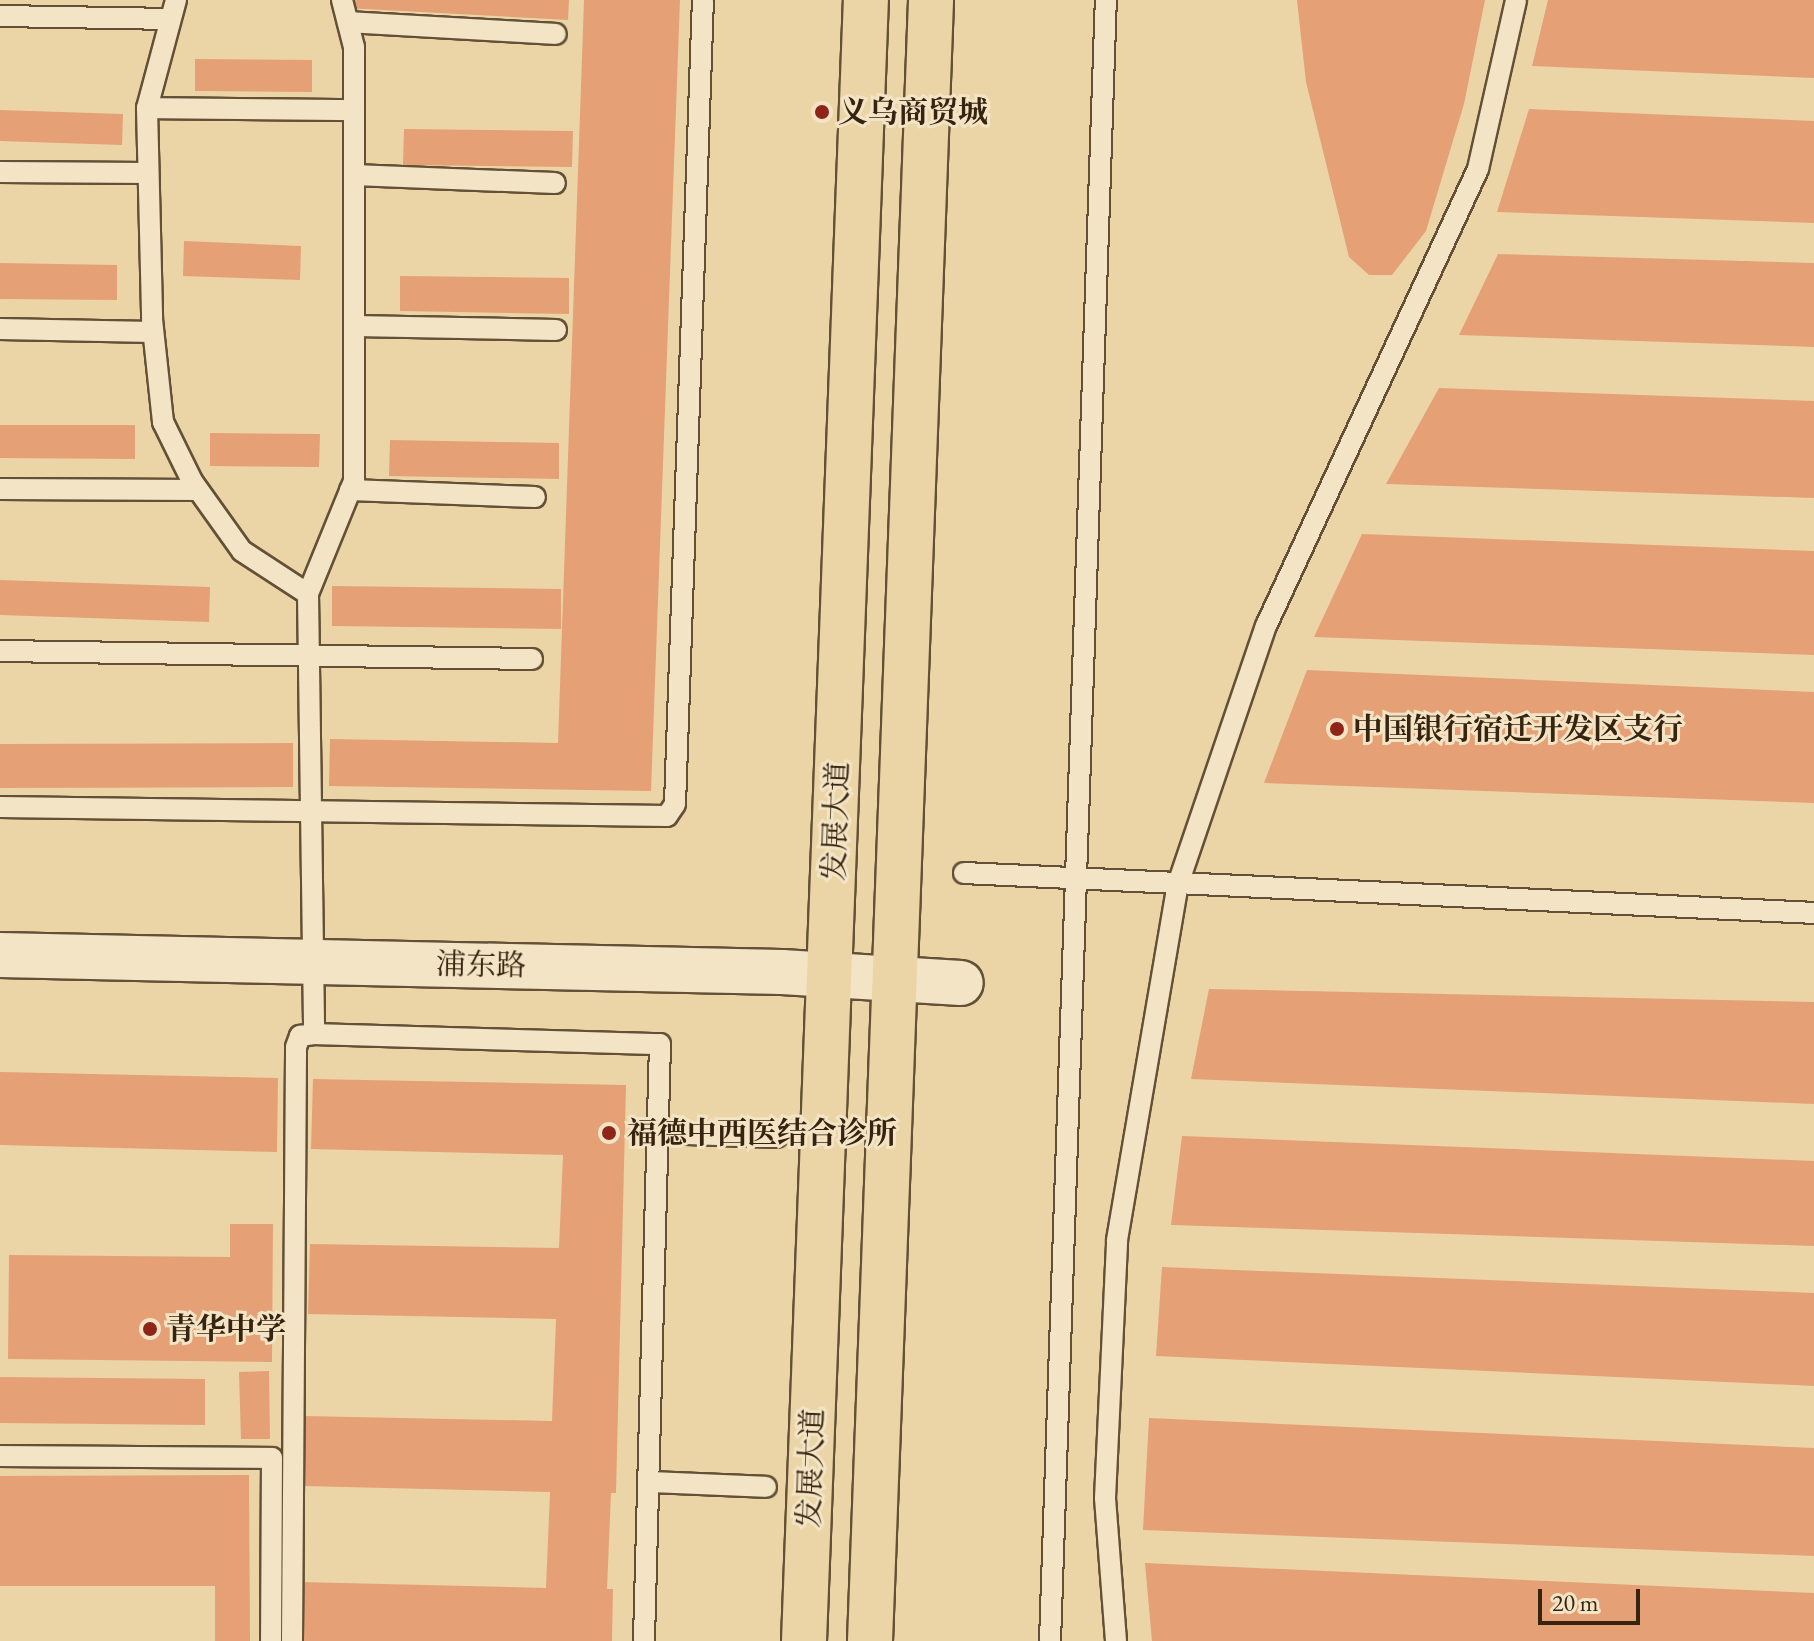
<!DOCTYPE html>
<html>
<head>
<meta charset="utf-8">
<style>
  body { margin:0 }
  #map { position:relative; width:1814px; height:1641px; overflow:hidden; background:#ebd5a6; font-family:"EB Garamond","Noto Serif SC",serif }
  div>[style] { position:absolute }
  .building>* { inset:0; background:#e5a076 }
  .roads { filter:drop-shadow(2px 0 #635036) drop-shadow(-2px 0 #635036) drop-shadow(0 2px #635036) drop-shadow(0 -2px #635036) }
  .lane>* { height:20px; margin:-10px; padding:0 10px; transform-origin:10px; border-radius:10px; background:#f2e4c5 }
  .secondary>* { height:44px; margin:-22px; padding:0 22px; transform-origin:22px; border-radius:22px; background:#f2e4c5 }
  .primary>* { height:44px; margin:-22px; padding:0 22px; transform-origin:22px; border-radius:22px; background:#ebd5a6 }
  .dots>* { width:22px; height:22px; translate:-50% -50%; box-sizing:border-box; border:4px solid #f2e4c5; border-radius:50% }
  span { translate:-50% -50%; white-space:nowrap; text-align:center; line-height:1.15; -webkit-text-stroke:6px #f2e4c5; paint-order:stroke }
  .poi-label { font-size:30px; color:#362310; font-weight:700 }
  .left { translate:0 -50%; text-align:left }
  .street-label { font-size:30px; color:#362310 }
  .scale { position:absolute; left:1538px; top:1589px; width:102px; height:36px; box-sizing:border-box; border:4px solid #362310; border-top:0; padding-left:10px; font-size:24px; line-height:28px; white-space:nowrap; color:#362310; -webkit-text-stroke:6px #f2e4c5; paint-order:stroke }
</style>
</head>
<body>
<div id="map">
  <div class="building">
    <i style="clip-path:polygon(346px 0,569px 0,568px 20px,346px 8px)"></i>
    <i style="clip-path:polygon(584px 0,680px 0,651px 791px,329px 786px,330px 739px,558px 743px)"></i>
    <i style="clip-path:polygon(1297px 0,1485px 0,1464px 104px,1426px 231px,1392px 275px,1369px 275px,1349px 257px,1306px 82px)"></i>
    <i style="clip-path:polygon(1548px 0,1814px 0,1814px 78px,1532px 66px)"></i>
    <i style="clip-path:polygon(195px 59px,312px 60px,312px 92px,195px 91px)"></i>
    <i style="clip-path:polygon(1529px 109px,1814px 121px,1814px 223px,1497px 212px)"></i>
    <i style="clip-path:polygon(0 110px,123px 114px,122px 145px,0 141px)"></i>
    <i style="clip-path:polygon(404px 129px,573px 131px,572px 167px,403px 165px)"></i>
    <i style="clip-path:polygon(184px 241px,301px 246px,300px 280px,183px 276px)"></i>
    <i style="clip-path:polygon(1498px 254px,1814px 263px,1814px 347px,1459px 335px)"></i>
    <i style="clip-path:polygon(0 263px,117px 265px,117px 300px,0 299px)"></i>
    <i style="clip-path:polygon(400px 276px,569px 278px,569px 314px,400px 311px)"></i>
    <i style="clip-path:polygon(1439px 388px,1814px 401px,1814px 498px,1386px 484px)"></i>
    <i style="clip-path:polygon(0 425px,135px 425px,135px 459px,0 458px)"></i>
    <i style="clip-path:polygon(210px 433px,320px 434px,319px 467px,210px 466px)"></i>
    <i style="clip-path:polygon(390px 440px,559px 443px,559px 479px,389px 476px)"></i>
    <i style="clip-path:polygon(1362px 534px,1814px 551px,1814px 655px,1314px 637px)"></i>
    <i style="clip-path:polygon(0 580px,210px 587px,209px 622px,0 615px)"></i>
    <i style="clip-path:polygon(332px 586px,561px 589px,561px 629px,332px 626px)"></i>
    <i style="clip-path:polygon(1307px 670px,1814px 692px,1814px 803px,1264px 783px)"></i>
    <i style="clip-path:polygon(293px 743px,293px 787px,0 788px,0 744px)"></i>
    <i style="clip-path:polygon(1209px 989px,1814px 1002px,1814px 1104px,1191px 1079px)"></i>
    <i style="clip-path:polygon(0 1072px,278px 1078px,277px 1152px,0 1145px)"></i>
    <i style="clip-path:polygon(313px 1079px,626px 1085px,616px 1493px,611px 1493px,607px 1589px,613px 1589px,612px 1641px,298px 1641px,300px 1582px,546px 1588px,550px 1492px,303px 1486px,304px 1416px,552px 1421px,556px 1319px,308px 1314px,310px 1244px,559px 1248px,563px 1155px,311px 1149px)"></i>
    <i style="clip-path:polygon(1182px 1136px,1814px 1161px,1814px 1246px,1171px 1225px)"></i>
    <i style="clip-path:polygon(230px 1224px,273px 1224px,272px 1362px,8px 1359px,9px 1255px,230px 1257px)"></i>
    <i style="clip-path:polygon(1162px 1267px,1814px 1293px,1814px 1386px,1156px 1356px)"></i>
    <i style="clip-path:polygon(269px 1371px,270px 1439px,241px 1439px,239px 1372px)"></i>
    <i style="clip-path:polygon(0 1377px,205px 1379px,205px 1425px,0 1423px)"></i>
    <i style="clip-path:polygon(1149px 1418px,1814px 1448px,1814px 1556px,1143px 1530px)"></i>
    <i style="clip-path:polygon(249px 1475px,250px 1641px,215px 1641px,215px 1586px,0 1586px,0 1476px)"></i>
    <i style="clip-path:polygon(1145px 1563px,1814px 1593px,1814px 1641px,1152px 1641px)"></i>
  </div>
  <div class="roads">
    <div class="lane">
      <i style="left:176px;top:0;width:112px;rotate:105deg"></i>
      <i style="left:147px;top:108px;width:211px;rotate:88.6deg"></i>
      <i style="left:152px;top:319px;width:104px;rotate:83.9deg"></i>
      <i style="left:163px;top:422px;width:66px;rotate:63.8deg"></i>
      <i style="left:192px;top:481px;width:86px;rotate:54.5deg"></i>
      <i style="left:242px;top:551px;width:79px;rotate:33.1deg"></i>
      <i style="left:342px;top:0;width:49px;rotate:75.7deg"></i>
      <i style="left:354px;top:47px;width:434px;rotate:90deg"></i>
      <i style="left:354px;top:481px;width:122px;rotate:112.2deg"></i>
      <i style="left:308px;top:594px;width:440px;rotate:89.2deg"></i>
      <i style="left:314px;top:1034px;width:346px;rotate:1.7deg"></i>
      <i style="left:660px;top:1044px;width:597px;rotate:91.54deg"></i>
      <i style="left:0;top:16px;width:170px;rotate:1deg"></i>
      <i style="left:348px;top:22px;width:208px;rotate:3.3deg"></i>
      <i style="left:147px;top:108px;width:207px;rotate:0.6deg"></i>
      <i style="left:0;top:172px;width:147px;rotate:0.4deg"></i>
      <i style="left:354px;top:175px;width:201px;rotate:2.3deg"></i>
      <i style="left:354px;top:326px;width:202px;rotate:1.1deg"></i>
      <i style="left:0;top:329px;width:153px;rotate:1.1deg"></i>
      <i style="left:0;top:489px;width:198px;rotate:0.3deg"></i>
      <i style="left:350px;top:490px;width:185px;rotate:2.2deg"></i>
      <i style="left:0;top:651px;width:532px;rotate:0.86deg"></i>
      <i style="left:0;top:807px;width:667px;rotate:0.77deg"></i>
      <i style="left:667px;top:816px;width:14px;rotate:-56deg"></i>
      <i style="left:675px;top:804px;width:804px;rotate:-88.01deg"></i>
      <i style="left:964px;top:873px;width:851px;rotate:2.69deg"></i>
      <i style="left:658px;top:1133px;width:119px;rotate:1.9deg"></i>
      <i style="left:0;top:1456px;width:272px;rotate:0.4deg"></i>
      <i style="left:272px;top:1458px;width:183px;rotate:90.3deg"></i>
      <i style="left:649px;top:1482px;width:117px;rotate:2.4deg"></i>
      <i style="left:292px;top:1641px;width:594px;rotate:-89.61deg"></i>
      <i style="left:296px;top:1047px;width:12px;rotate:-70deg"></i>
      <i style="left:300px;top:1036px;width:14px;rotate:-8deg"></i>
      <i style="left:1050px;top:1641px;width:1642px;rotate:-88.05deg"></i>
      <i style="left:1116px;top:1641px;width:143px;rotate:-94.4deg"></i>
      <i style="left:1105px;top:1498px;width:258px;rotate:-87.3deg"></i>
      <i style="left:1117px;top:1240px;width:361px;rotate:-80.3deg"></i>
      <i style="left:1178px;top:884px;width:273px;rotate:-71.2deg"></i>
      <i style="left:1266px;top:626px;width:504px;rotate:-65.11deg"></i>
      <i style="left:1478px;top:169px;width:173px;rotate:-77.3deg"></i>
    </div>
    <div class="secondary">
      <i style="left:0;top:955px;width:782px;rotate:1.25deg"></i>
      <i style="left:782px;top:972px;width:179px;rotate:3.5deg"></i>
    </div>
    <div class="primary">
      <i style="left:804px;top:1641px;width:1642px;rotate:-87.84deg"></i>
      <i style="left:870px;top:1641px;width:1642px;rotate:-87.87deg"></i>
    </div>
  </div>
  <div class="dots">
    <i style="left:822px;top:112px;background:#8f2418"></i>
    <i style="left:1337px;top:729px;background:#8f2418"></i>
    <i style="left:609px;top:1133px;background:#8f2418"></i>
    <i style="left:150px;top:1329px;background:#8f2418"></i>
  </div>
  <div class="poi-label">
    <span class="left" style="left:838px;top:112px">义乌商贸城</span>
    <span class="left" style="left:1353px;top:729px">中国银行宿迁开发区支行</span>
    <span class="left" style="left:627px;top:1133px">福德中西医结合诊所</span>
    <span class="left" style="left:166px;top:1329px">青华中学</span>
  </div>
  <div class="street-label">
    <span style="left:836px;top:821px;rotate:-88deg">发展大道</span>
    <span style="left:481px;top:965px;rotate:1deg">浦东路</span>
    <span style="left:811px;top:1468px;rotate:-88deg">发展大道</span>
  </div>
  <div class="scale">20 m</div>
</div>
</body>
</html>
